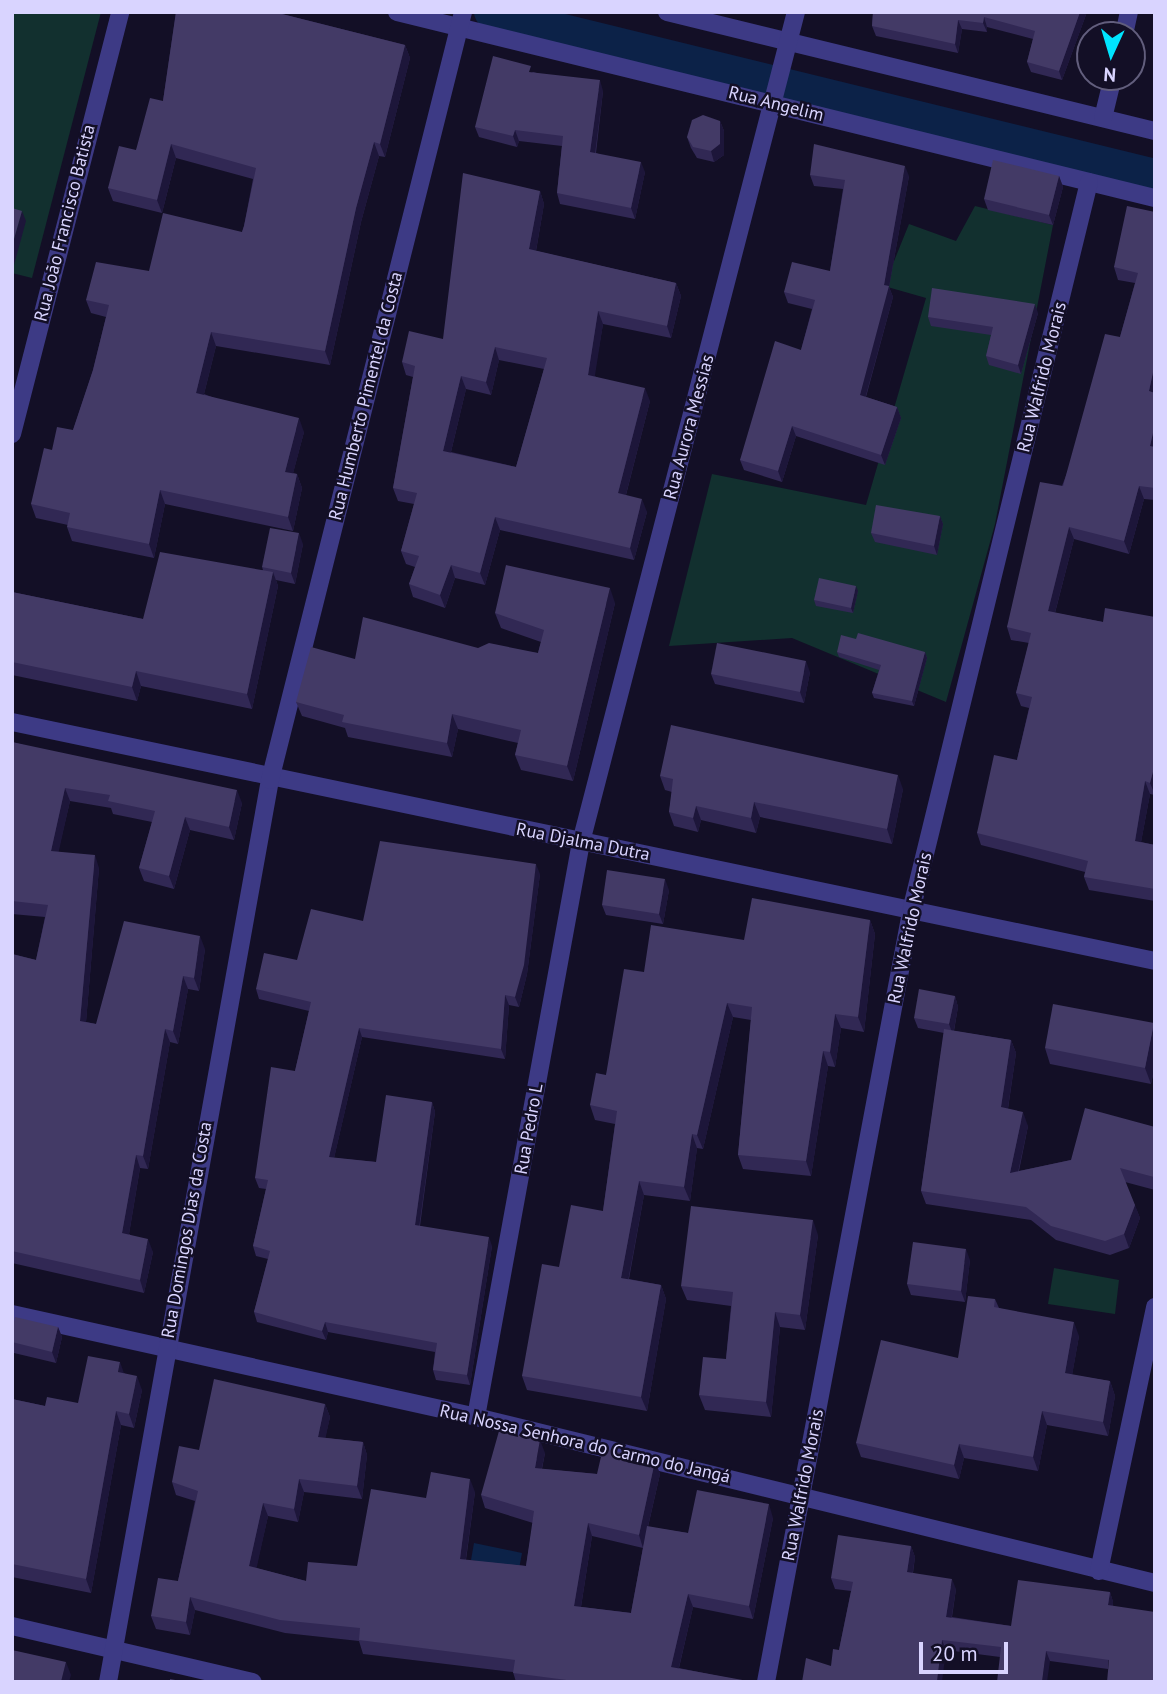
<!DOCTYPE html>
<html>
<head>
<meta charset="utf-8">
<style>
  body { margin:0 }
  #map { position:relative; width:1167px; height:1694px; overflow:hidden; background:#130f26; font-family:"PT Sans",sans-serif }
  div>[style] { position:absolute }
  .green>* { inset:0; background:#12302f }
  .water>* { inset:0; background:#0c2248 }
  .canal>* { height:32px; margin:-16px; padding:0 16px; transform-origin:16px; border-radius:16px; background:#0c2248 }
  .minor>* { height:18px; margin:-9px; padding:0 9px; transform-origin:9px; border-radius:9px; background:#3d3a85 }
  .wall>* { inset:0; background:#312854 }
  .shaded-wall>* { inset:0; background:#1d163a }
  .building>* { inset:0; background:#433a66 }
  span { translate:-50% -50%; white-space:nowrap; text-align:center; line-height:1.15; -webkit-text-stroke:5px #130f26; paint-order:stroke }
  .street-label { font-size:18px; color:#d9d4ff }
  .frame { position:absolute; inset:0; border:14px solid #d9d4ff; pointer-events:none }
  .north { position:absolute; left:1076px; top:21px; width:70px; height:70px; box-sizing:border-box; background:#130f26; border:2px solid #625e7d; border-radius:50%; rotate:184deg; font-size:19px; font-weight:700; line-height:28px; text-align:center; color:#d9d4ff }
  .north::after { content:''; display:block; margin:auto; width:24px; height:32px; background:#00e5ff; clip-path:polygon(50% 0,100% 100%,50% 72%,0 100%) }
  .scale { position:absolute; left:919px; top:1642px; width:89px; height:32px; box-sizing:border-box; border:4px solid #d9d4ff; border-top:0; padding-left:9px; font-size:21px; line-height:24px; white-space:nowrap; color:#d9d4ff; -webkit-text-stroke:5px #130f26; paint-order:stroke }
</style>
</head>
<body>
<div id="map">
  <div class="green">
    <i style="clip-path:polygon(12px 12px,101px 12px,32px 278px,12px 273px)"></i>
    <i style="clip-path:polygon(975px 206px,1053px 225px,995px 524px,946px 702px,792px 638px,669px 646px,712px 474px,866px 505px,926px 298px,884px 286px,909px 224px,956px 241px)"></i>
    <i style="clip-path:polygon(1054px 1268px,1119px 1280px,1115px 1314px,1048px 1304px)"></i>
  </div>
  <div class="water">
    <i style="clip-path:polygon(474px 1543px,522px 1553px,519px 1569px,471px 1560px)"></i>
  </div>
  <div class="canal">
    <i style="left:490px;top:12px;width:685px;rotate:13.77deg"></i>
  </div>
  <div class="minor">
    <i style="left:397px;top:12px;width:780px;rotate:13.79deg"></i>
    <i style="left:667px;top:12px;width:502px;rotate:13.7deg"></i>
    <i style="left:1124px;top:35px;width:24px;rotate:-78deg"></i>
    <i style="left:1103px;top:118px;width:42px;rotate:-76.3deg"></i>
    <i style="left:12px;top:434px;width:436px;rotate:-75.6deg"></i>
    <i style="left:12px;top:722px;width:1168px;rotate:11.81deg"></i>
    <i style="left:12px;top:1314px;width:475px;rotate:12.5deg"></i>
    <i style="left:476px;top:1417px;width:699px;rotate:13.74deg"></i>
    <i style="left:476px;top:1417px;width:585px;rotate:-79.65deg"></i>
    <i style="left:581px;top:842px;width:857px;rotate:-75.48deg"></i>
    <i style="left:1099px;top:1571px;width:270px;rotate:-78deg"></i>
    <i style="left:12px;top:1626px;width:247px;rotate:13.1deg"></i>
    <i style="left:108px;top:1682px;width:916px;rotate:-79.82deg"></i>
    <i style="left:270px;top:780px;width:792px;rotate:-75.89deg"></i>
    <i style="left:766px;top:1682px;width:789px;rotate:-79.33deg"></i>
    <i style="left:912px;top:907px;width:746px;rotate:-76.28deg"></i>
  </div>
  <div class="wall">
    <i style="clip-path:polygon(176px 12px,278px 12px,278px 13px,405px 45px,410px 58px,385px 157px,379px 156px,361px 222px,330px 365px,216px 346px,204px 394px,304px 432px,293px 473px,297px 474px,302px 488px,293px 531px,165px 504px,154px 558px,72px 541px,67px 527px,68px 525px,36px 518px,31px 504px,52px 450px,73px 430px,93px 370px,106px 317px,91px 313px,86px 300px,149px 271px,242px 232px,244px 226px,253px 179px,176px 158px,162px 213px,113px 201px,108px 188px,136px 150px,163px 101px)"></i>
    <i style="clip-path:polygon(872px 12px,1087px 12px,1062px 80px,1031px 72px,1027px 62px,1033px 39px,987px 27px,987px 32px,962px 29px,958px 53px,876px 36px,872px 26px,873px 13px)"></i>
    <i style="clip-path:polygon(533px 72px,603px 91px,596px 153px,645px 172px,635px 219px,560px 204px,557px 193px,562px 146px,519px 141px,517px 147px,479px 137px,475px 127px)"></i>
    <i style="clip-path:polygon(720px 121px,724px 131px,724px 155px,714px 162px,697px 158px,691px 148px,687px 137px)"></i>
    <i style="clip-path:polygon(810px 175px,909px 176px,889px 287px,893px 297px,866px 397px,897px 407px,901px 418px,885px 465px,796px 436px,782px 482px,744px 470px,740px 460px,801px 350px,812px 309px,788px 303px,784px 292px,830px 271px,843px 189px,814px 186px)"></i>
    <i style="clip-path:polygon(1059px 176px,1063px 187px,1053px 225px,988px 210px,984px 199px)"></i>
    <i style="clip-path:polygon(evenodd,540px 191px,544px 204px,536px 251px,676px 283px,681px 296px,671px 338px,603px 324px,594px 376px,650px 401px,626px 495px,647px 512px,634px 560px,500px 530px,485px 585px,455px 578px,445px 608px,413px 597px,409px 584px,415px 567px,406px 564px,401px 551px,414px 504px,398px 501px,393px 488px,413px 377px,406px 375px,402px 362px,443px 339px,540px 191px,499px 360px,544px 369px,516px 467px,451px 452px,466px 389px,491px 395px,499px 360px)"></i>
    <i style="clip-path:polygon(1155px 212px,1155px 500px,1144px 499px,1129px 554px,1074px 539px,1055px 613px,1103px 622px,1155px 617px,1155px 795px,1150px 794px,1141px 842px,1155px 845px,1155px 901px,1089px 890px,1084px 877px,1085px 872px,981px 845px,977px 833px,1017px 760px,1029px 708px,1021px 706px,1016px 693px,1029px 643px,1011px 640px,1007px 627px,1120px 337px,1135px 283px,1118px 280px,1114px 267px)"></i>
    <i style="clip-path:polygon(1038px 313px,1021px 374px,989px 365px,986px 356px,991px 335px,931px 326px,928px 317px)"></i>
    <i style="clip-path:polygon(940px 516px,943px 524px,937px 555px,875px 542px,871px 533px)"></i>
    <i style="clip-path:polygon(303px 544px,295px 584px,276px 580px,278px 586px,252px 709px,141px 686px,137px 701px,12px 675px,12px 592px,143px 619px,263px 570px,262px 567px)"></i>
    <i style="clip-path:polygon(858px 591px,853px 613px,816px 606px,814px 600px)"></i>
    <i style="clip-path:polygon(615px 603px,573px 781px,521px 770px,515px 755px,518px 743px,458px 729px,452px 757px,348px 737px,345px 728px,302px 716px,296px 702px,355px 659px,478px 648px,538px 653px,541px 642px,501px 628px,495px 613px)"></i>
    <i style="clip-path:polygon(837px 652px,925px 652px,927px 658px,914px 706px,874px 698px,872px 693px,879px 670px,839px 657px)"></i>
    <i style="clip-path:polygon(810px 672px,804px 703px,715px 684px,711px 674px)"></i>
    <i style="clip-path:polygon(12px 742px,242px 803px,234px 840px,190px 830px,174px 889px,144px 881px,139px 868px,152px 822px,113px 814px,111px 808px,70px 801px,58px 852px,99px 868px,86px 1022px,96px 1024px,205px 949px,199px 991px,188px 989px,178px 1044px,170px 1042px,148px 1169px,140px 1168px,129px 1234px,153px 1252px,144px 1293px,12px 1263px,12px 954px,36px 960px,45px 917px,12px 914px)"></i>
    <i style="clip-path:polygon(660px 776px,903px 789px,892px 844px,760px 817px,756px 833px,701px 820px,698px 832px,674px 826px,669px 812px,672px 792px,665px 790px)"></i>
    <i style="clip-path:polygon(540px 874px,527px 974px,519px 1007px,509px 1005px,505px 1059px,362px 1037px,334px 1158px,376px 1162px,432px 1102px,435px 1112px,420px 1226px,492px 1246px,470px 1385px,436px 1380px,433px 1370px,435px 1352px,328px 1332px,326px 1340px,257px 1322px,254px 1312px,268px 1259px,256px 1256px,253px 1246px,266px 1189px,259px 1188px,255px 1178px,295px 1071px,309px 1011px,259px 999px,256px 989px,297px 960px,363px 921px)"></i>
    <i style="clip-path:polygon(669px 890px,663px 924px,606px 915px,602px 905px)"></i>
    <i style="clip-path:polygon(870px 920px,875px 934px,864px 1032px,841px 1028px,835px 1067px,828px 1066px,811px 1176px,743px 1169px,738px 1155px,751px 1020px,733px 1017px,703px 1149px,697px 1148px,690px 1201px,644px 1195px,629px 1279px,661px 1285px,666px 1299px,647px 1411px,527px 1390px,522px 1376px,559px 1267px,603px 1211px,615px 1124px,595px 1120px,590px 1105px,606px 1075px,644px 972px,744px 940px)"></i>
    <i style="clip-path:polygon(955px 996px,958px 1007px,954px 1031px,1011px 1040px,1016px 1053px,1008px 1109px,1028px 1126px,1019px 1171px,1071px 1160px,1155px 1127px,1155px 1190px,1125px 1182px,1140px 1218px,1129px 1248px,1110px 1255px,1056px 1240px,1031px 1220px,926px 1204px,921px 1191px,944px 1033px,918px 1028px,914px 1018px)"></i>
    <i style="clip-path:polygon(1154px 1023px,1155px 1065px,1151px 1084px,1050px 1064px,1045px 1048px)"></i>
    <i style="clip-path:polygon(818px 1235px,805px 1330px,780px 1327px,771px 1417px,705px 1410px,699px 1395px,726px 1359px,731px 1306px,687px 1300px,681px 1286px)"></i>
    <i style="clip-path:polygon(970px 1260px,965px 1302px,911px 1295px,907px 1284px)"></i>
    <i style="clip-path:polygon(995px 1299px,999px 1308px,1079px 1336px,1072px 1375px,1110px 1381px,1115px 1396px,1108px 1436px,1047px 1425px,1038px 1471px,964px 1458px,959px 1479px,861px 1457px,856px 1443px,958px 1358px)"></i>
    <i style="clip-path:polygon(58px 1327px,62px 1337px,56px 1363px,14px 1353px,12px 1349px,12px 1331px)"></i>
    <i style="clip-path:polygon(124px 1373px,142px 1390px,134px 1428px,121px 1425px,91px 1593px,12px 1577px,12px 1399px,45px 1406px,78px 1403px)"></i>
    <i style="clip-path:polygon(evenodd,325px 1404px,330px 1417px,325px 1438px,363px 1442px,367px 1455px,362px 1499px,304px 1492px,298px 1522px,268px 1516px,256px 1568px,306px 1581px,357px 1566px,426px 1498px,475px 1492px,466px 1560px,526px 1566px,533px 1523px,485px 1508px,481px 1495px,545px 1453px,542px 1469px,597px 1474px,655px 1461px,660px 1474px,648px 1527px,688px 1533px,773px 1518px,753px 1619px,693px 1607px,679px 1668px,748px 1682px,516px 1682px,513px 1672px,363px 1654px,359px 1641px,285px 1633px,195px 1610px,190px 1635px,156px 1629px,151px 1616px,178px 1581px,195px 1501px,176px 1495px,172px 1482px,199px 1450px,325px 1404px,592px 1536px,643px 1548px,631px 1613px,581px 1607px,592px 1536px)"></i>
    <i style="clip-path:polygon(911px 1546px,915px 1557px,913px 1573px,956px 1589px,952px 1617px,1011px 1626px,1110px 1592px,1113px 1602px,1108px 1669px,1050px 1661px,1000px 1657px,946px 1650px,831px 1666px,839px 1650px,851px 1591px,835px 1589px,831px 1578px)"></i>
  </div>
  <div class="shaded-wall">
    <i style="clip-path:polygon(1080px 12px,1087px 12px,1062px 80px,1059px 71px)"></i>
    <i style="clip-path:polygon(984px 17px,987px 27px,987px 32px,983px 23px)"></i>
    <i style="clip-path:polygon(958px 20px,962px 29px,958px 53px,955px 44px)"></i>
    <i style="clip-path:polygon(405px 45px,410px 58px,385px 157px,380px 144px)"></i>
    <i style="clip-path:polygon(600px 80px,603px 91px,594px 162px,590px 152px)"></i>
    <i style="clip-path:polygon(720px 121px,724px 131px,724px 155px,714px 162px,711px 151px)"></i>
    <i style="clip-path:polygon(515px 130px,519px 141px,517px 147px,513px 136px)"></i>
    <i style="clip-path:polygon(374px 142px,379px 156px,361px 222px,330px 365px,325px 351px,356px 208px)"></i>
    <i style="clip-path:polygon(171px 144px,176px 158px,162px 213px,157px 200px)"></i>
    <i style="clip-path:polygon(641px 162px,645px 172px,635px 219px,631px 208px)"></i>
    <i style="clip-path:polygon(905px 166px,909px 176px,889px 287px,893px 297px,863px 406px,860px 395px,884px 285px)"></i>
    <i style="clip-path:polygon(1059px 176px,1063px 187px,1053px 225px,1049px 215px)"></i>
    <i style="clip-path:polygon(540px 191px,544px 204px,534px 262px,529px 249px)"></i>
    <i style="clip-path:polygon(22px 211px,26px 221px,14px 265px,12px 259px,12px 246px)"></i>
    <i style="clip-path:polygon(676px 283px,681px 296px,671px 338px,667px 326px)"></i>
    <i style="clip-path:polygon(1035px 304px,1038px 313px,1021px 374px,1018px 365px)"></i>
    <i style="clip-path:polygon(598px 311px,603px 324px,593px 388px,588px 375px)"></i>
    <i style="clip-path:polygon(211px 332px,216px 346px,201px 406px,196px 393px)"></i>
    <i style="clip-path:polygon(495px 347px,499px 360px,491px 395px,486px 382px)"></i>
    <i style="clip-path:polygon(1155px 363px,1155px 398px,1149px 391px)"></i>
    <i style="clip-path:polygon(461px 376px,466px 389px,448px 464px,443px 451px)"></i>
    <i style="clip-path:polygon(645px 388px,650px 401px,623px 506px,618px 493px)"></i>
    <i style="clip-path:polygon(897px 407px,901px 418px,885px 465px,881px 455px)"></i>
    <i style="clip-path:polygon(299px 418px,304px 432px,290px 485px,285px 472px)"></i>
    <i style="clip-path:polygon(1155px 424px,1155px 456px,1150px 446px)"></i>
    <i style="clip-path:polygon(792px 426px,796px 436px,782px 482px,778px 471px)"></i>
    <i style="clip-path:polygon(297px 474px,302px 488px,293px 531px,288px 517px)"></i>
    <i style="clip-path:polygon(1139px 486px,1144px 499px,1129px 554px,1124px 541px)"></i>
    <i style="clip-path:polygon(160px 490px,165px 504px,154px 558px,149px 544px)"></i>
    <i style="clip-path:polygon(642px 499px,647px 512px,634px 560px,630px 548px)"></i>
    <i style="clip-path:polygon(940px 516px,943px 524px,937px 555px,934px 546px)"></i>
    <i style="clip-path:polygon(495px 517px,500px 530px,485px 585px,480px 573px)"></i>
    <i style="clip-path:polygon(1069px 527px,1074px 539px,1052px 624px,1048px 611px)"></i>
    <i style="clip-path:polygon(299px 533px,303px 544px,295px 584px,291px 573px)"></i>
    <i style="clip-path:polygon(451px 565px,455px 578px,445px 608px,440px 595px)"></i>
    <i style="clip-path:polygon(273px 572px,278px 586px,252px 709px,247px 694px)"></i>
    <i style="clip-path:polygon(856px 586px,858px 591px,853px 613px,851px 608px)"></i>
    <i style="clip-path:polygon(610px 588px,615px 603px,573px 781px,567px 766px)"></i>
    <i style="clip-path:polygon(925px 652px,927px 658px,914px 706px,912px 701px)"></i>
    <i style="clip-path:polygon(806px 661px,810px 672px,804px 703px,800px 692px)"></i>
    <i style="clip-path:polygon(136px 671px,141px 686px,137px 701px,132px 687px)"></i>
    <i style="clip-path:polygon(452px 714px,458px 729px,452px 757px,447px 743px)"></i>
    <i style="clip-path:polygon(1155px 764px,1155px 795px,1150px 783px)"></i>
    <i style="clip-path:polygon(898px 775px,903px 789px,892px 844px,887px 829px)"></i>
    <i style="clip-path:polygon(1145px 781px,1150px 794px,1139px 853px,1135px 841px)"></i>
    <i style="clip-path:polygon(65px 788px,70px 801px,56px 864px,51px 851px)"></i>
    <i style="clip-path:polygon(237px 790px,242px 803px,234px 840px,229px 827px)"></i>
    <i style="clip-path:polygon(754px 802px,760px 817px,756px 833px,751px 818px)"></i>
    <i style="clip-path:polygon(696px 806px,701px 820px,698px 832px,693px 818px)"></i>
    <i style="clip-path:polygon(185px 817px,190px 830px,174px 889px,169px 876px)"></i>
    <i style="clip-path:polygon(95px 855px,99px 868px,85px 1034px,80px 1021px)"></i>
    <i style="clip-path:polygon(536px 864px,540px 874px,527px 974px,519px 1007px,515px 997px)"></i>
    <i style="clip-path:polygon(665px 879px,669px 890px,663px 924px,659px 914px)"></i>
    <i style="clip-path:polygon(870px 920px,875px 934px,864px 1032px,858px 1017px)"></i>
    <i style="clip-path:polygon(200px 936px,205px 949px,199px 991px,194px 978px)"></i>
    <i style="clip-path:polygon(183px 976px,188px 989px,178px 1044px,173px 1031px)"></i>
    <i style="clip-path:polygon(505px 995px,509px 1005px,505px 1059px,501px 1049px)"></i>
    <i style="clip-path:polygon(955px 996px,958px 1007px,953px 1035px,949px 1024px)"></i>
    <i style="clip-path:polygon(727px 1003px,733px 1017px,703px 1149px,697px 1135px)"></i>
    <i style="clip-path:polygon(835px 1014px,841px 1028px,835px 1067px,830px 1052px)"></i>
    <i style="clip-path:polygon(1154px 1023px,1155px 1065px,1151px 1084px,1145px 1068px)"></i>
    <i style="clip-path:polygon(359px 1028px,362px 1037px,332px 1167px,329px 1157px)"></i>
    <i style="clip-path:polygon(165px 1029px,170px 1042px,148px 1169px,143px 1156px)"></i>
    <i style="clip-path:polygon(1011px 1040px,1016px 1053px,1006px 1121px,1001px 1107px)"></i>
    <i style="clip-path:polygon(823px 1051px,828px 1066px,811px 1176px,806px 1161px)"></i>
    <i style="clip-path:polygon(432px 1102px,435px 1112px,418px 1235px,415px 1225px)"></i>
    <i style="clip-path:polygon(1023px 1112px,1028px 1126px,1015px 1186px,1010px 1173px)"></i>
    <i style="clip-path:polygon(692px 1134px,697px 1148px,690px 1201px,684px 1187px)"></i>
    <i style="clip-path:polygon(136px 1155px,140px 1168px,127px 1246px,122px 1233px)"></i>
    <i style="clip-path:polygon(639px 1181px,644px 1195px,626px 1292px,621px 1278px)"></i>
    <i style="clip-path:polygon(1135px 1205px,1140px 1218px,1129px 1248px,1124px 1234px)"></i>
    <i style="clip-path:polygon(813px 1220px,818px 1235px,805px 1330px,800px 1315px)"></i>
    <i style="clip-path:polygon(489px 1237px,492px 1246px,470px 1385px,467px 1375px)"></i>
    <i style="clip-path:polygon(148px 1239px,153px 1252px,144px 1293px,140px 1280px)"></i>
    <i style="clip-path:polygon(966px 1249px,970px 1260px,965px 1302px,961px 1291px)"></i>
    <i style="clip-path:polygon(661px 1285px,666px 1299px,647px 1411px,641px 1397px)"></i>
    <i style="clip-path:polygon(775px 1312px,780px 1327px,771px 1417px,766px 1402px)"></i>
    <i style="clip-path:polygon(325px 1322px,328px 1332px,326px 1340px,322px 1331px)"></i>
    <i style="clip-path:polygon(1074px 1322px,1079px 1336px,1070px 1387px,1065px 1373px)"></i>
    <i style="clip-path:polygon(58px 1327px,62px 1337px,56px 1363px,52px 1352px)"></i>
    <i style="clip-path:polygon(120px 1362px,125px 1376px,118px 1372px)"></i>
    <i style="clip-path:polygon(137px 1376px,142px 1390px,134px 1428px,129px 1414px)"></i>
    <i style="clip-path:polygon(1110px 1381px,1115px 1396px,1108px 1436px,1103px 1422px)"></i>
    <i style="clip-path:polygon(325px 1404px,330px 1417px,323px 1450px,318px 1437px)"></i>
    <i style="clip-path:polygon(116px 1411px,121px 1425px,91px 1593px,86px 1579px)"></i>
    <i style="clip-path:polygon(1042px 1411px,1047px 1425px,1038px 1471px,1033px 1457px)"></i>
    <i style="clip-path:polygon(540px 1440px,545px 1453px,539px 1481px,535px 1468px)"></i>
    <i style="clip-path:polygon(363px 1442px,367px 1455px,362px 1499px,357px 1486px)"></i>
    <i style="clip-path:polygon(959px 1444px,964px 1458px,959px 1479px,954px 1465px)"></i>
    <i style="clip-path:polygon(655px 1461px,660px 1474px,643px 1548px,639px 1535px)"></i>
    <i style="clip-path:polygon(299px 1479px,304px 1492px,298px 1522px,294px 1509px)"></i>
    <i style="clip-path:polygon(470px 1479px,475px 1492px,464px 1572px,460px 1559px)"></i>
    <i style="clip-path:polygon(263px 1503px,268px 1516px,254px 1580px,249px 1566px)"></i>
    <i style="clip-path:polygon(769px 1504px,773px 1518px,753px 1619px,749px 1606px)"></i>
    <i style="clip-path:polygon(588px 1523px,592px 1536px,579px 1619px,574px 1606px)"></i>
    <i style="clip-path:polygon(911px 1546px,915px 1557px,911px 1583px,907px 1572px)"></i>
    <i style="clip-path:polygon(952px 1579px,956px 1589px,950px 1627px,946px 1617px)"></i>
    <i style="clip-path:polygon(1110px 1592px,1113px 1602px,1112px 1615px,1108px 1605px)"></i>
    <i style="clip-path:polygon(688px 1594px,693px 1607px,676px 1680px,671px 1667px)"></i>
    <i style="clip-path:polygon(190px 1597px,195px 1610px,190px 1635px,186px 1622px)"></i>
    <i style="clip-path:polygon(942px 1640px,946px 1650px,942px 1682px,937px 1682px)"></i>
    <i style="clip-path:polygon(1046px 1651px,1050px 1661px,1047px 1682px,1042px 1682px)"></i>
    <i style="clip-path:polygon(66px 1662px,71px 1675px,69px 1682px,61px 1682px)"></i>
  </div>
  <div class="building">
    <i style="clip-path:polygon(176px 12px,274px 12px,405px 45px,380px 144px,374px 142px,356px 208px,325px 351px,211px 332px,196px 393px,299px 418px,285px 472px,297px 474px,288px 517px,160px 490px,149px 544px,67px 527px,70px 513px,31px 504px,44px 448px,52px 450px,57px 427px,73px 430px,93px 370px,109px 305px,86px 300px,96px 262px,149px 271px,163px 213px,242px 232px,244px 226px,256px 168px,171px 144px,157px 200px,108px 188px,119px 146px,136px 150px,150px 98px,163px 101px)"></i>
    <i style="clip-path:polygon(873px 12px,1080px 12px,1059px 71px,1027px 62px,1035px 31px,984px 17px,983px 23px,958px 20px,955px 44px,872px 26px)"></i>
    <i style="clip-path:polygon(493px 56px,531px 66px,529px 72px,600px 80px,590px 152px,641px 162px,631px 208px,557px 193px,563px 136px,515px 130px,513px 136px,475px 127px)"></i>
    <i style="clip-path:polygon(703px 115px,720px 121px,720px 144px,711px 151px,693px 147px,687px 137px,692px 120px)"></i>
    <i style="clip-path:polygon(814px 144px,905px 166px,884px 285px,889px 286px,860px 395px,897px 407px,881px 455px,792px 426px,778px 471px,740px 460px,775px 341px,801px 350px,815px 300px,784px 292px,792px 262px,830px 271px,845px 180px,810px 175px)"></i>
    <i style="clip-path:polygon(993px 160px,1059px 176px,1049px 215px,984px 199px)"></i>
    <i style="clip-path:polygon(evenodd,463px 173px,540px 191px,529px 249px,676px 283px,667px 326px,598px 311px,588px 375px,645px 388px,618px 493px,642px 499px,630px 548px,495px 517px,480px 573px,451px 565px,440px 595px,409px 584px,419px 556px,401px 551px,417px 493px,393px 488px,415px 366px,402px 362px,409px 331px,443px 339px,463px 173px,495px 347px,547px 358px,516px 467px,443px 451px,461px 376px,486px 382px,495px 347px)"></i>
    <i style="clip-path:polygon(1127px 206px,1155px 212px,1155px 363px,1149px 391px,1155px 393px,1155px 424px,1150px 446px,1155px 447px,1155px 488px,1139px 486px,1124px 541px,1069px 527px,1048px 611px,1103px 622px,1105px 608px,1155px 617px,1155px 764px,1150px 783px,1145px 781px,1135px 841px,1155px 845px,1155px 889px,1084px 877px,1088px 861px,977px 833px,994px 755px,1017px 760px,1032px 697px,1016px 693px,1031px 633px,1007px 627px,1040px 482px,1063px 486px,1105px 334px,1120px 337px,1138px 273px,1114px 267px)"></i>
    <i style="clip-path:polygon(12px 208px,22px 211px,12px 246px)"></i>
    <i style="clip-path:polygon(932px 288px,1035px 304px,1018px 365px,986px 356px,993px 327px,928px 317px)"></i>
    <i style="clip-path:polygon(876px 505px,940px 516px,934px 546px,871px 533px)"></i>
    <i style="clip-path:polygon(270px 528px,299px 533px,291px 573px,262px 567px)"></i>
    <i style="clip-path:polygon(160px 552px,273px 572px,247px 694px,136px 671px,132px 687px,12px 662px,12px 592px,143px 619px)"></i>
    <i style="clip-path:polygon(506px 565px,610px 588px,567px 766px,515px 755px,521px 730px,452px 714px,447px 743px,342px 722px,344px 715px,296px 702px,311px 647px,355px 659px,363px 617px,478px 648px,489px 643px,538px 653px,544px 630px,495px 613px)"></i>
    <i style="clip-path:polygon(819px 578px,856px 586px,851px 608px,814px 600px)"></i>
    <i style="clip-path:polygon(858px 633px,925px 652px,912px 701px,872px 693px,881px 665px,837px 652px,841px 635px,856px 639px)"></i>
    <i style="clip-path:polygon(717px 643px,806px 661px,800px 692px,711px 674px)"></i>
    <i style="clip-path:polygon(671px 725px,898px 775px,887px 829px,754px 802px,751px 818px,696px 806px,693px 818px,669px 812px,673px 779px,660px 776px)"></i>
    <i style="clip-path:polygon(12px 742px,237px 790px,229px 827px,185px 817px,169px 876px,139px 868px,155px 811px,108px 801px,110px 795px,65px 788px,51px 851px,95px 855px,80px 1021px,96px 1024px,124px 921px,200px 936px,194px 978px,183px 976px,173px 1031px,165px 1029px,143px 1156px,136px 1155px,122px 1233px,148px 1239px,140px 1280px,12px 1251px,12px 954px,36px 960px,48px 905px,12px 901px)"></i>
    <i style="clip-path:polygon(380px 841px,536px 864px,524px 965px,515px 997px,505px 995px,501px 1049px,359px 1028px,329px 1157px,376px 1162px,386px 1095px,432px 1102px,415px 1225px,489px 1237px,467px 1375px,433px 1370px,437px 1343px,325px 1322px,322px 1331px,254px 1312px,270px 1251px,253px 1246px,268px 1180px,255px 1178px,271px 1067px,295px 1071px,311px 1002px,256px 989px,264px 953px,297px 960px,311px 909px,363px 921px)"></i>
    <i style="clip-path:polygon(607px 870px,665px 879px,659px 914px,602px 905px)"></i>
    <i style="clip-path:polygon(752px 898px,870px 920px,858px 1017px,835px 1014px,830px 1052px,823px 1051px,806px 1161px,738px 1155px,752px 1007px,727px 1003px,697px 1135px,692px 1134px,684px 1187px,639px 1181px,621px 1278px,661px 1285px,641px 1397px,522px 1376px,542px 1264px,559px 1267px,571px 1205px,603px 1211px,617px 1111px,590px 1105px,596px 1073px,606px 1075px,624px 969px,644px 972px,651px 925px,744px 940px)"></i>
    <i style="clip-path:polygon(919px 989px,955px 996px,949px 1024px,914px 1018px)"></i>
    <i style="clip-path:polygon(1053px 1004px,1154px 1023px,1145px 1068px,1045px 1048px)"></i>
    <i style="clip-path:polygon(944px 1029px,1011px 1040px,1001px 1107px,1023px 1112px,1010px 1173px,1071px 1160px,1085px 1108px,1155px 1127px,1155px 1173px,1154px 1177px,1120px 1168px,1135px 1205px,1124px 1234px,1105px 1241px,1051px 1226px,1026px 1207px,921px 1191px)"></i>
    <i style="clip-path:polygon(691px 1206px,813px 1220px,800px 1315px,775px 1312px,766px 1402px,699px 1395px,703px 1357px,726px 1359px,733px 1292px,681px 1286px)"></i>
    <i style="clip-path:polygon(913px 1242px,966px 1249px,961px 1291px,907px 1284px)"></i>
    <i style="clip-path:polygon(968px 1296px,995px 1299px,994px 1307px,1074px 1322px,1065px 1373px,1110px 1381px,1103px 1422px,1042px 1411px,1033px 1457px,959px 1444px,954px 1465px,856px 1443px,881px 1340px,958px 1358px)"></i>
    <i style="clip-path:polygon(15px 1317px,58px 1327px,52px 1352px,12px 1342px,12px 1331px)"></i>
    <i style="clip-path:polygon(88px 1356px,120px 1362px,118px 1372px,137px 1376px,129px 1414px,116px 1411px,86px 1579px,12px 1564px,12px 1399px,45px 1406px,47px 1397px,78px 1403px)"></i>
    <i style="clip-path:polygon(214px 1379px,325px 1404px,318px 1437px,363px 1442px,357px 1486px,299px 1479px,294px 1509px,263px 1503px,249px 1566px,306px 1581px,308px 1562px,357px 1566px,371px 1489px,426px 1498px,431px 1472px,470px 1479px,460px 1559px,526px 1566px,534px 1511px,481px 1495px,499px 1431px,540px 1440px,535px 1468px,597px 1474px,603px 1448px,655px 1461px,639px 1535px,588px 1523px,574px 1606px,631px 1613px,647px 1526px,688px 1533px,697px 1490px,769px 1504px,749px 1606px,688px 1594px,671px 1667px,748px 1681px,748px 1682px,582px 1682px,513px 1673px,515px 1660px,359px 1640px,360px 1628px,280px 1620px,190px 1597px,186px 1622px,151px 1616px,158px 1578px,178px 1581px,198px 1491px,172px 1482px,179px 1446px,199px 1450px)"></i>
    <i style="clip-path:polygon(838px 1535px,911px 1546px,907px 1572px,952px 1579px,946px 1617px,1011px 1626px,1018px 1580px,1110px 1592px,1108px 1605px,1155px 1612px,1155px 1682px,1107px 1682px,1109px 1660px,1046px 1651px,1042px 1682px,997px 1682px,1001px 1647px,942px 1640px,937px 1682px,802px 1682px,806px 1658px,831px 1666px,833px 1649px,839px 1650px,853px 1582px,831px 1578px)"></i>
    <i style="clip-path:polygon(12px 1650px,66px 1662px,61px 1682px,12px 1682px)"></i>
    <i style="clip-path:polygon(170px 1679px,186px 1682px,170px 1682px)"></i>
  </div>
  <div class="street-label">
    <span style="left:776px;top:104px;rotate:14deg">Rua Angelim</span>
    <span style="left:65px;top:223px;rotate:-76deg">Rua João Francisco Batista</span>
    <span style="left:1042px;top:377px;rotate:-76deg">Rua Walfrido Morais</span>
    <span style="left:366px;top:396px;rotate:-76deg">Rua Humberto Pimentel da Costa</span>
    <span style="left:689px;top:427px;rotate:-75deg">Rua Aurora Messias</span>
    <span style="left:583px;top:842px;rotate:11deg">Rua Djalma Dutra</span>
    <span style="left:910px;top:928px;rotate:-78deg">Rua Walfrido Morais</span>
    <span style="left:529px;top:1129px;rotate:-80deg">Rua Pedro L</span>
    <span style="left:187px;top:1230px;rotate:-80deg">Rua Domingos Dias da Costa</span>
    <span style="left:585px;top:1444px;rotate:13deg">Rua Nossa Senhora do Carmo do Jangá</span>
    <span style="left:803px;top:1485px;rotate:-79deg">Rua Walfrido Morais</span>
  </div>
  <div class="frame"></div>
  <div class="north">N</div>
  <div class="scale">20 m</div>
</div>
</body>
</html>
